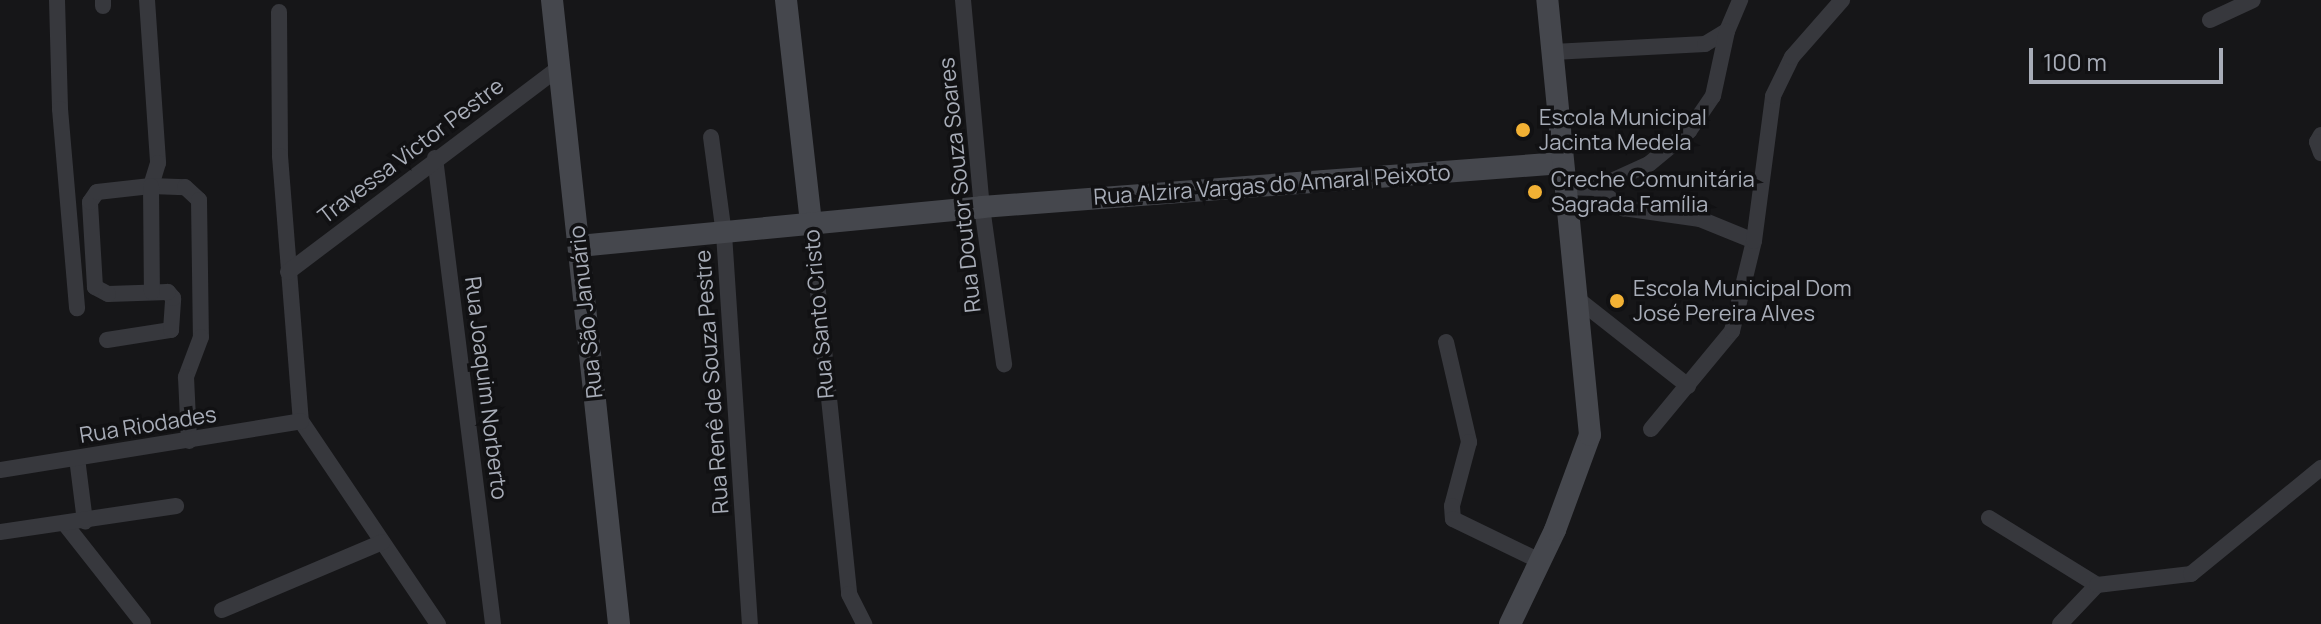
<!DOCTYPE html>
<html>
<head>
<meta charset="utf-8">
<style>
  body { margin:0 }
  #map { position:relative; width:2321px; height:624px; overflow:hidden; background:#161618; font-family:Manrope,sans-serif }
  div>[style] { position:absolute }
  .street>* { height:16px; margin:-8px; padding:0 8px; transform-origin:8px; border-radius:8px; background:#37383d }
  .secondary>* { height:22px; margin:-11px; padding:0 11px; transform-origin:11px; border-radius:11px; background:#45474d }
  .dots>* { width:22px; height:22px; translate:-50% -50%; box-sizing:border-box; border:4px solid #111113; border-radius:50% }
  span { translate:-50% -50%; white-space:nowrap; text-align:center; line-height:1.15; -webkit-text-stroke:7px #111113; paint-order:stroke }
  .poi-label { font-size:22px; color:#a8adb8 }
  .left { translate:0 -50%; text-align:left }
  .street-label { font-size:22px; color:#a8adb8 }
  .scale { position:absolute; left:2029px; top:48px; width:194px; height:36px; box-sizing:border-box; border:4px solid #a8adb8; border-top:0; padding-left:10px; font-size:24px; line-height:28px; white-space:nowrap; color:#a8adb8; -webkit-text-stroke:6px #111113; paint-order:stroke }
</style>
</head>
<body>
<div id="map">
  <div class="street">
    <i style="left:57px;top:0;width:109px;rotate:88.4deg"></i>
    <i style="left:60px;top:109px;width:200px;rotate:85.1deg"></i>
    <i style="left:103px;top:0;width:6px;rotate:90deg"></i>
    <i style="left:147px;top:0;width:163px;rotate:86.1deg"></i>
    <i style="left:158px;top:163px;width:24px;rotate:107deg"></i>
    <i style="left:151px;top:186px;width:34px;rotate:2deg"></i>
    <i style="left:185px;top:187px;width:19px;rotate:43deg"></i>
    <i style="left:199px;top:200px;width:137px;rotate:89.2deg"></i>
    <i style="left:201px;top:337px;width:43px;rotate:110.6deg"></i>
    <i style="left:186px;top:377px;width:64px;rotate:87.3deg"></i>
    <i style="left:963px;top:0;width:208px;rotate:84.8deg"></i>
    <i style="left:982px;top:207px;width:159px;rotate:82deg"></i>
    <i style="left:279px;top:12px;width:144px;rotate:89.6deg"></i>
    <i style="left:280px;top:156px;width:266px;rotate:85.5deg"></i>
    <i style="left:301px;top:421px;width:245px;rotate:56deg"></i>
    <i style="left:2210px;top:20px;width:47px;rotate:-24.9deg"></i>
    <i style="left:1553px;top:52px;width:152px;rotate:-3deg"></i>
    <i style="left:1705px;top:44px;width:26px;rotate:-31deg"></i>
    <i style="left:1727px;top:31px;width:34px;rotate:-67deg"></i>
    <i style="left:2321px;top:135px;width:8px;rotate:120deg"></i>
    <i style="left:2317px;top:142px;width:12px;rotate:70deg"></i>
    <i style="left:711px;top:137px;width:98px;rotate:82.4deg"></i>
    <i style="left:724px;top:234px;width:391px;rotate:86.2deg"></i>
    <i style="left:435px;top:158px;width:470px;rotate:82.9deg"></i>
    <i style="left:1564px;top:187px;width:32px;rotate:2deg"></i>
    <i style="left:1596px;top:188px;width:58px;rotate:-24.4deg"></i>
    <i style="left:1649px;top:164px;width:52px;rotate:-39.5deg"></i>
    <i style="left:1689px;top:131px;width:42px;rotate:-55.6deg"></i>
    <i style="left:1713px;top:96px;width:66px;rotate:-77.8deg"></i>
    <i style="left:1596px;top:188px;width:34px;rotate:37deg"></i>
    <i style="left:1623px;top:208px;width:78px;rotate:8.1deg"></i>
    <i style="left:1700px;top:219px;width:58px;rotate:22.2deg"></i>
    <i style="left:811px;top:224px;width:372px;rotate:84.1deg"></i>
    <i style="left:849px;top:594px;width:34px;rotate:63deg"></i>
    <i style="left:288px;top:272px;width:342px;rotate:-37deg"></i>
    <i style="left:1575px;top:297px;width:144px;rotate:38.2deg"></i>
    <i style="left:107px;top:340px;width:65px;rotate:-8.9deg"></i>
    <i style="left:171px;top:330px;width:32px;rotate:-86deg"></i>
    <i style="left:173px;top:298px;width:8px;rotate:-130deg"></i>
    <i style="left:168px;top:292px;width:60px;rotate:178.1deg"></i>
    <i style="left:108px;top:294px;width:15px;rotate:-152deg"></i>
    <i style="left:95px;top:287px;width:85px;rotate:-93.4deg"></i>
    <i style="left:90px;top:202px;width:12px;rotate:-55deg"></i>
    <i style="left:97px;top:192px;width:54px;rotate:-6.3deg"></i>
    <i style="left:151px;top:186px;width:106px;rotate:89.5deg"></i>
    <i style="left:1446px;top:342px;width:103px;rotate:77deg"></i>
    <i style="left:1469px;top:442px;width:66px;rotate:104.9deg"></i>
    <i style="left:1452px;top:506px;width:13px;rotate:86deg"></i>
    <i style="left:1453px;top:519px;width:97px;rotate:25.8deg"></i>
    <i style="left:1651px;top:429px;width:127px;rotate:-50.4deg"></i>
    <i style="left:1732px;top:331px;width:93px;rotate:-76.3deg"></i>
    <i style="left:1754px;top:241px;width:146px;rotate:-82.5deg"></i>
    <i style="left:1773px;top:96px;width:43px;rotate:-64deg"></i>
    <i style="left:1792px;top:57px;width:76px;rotate:-48.7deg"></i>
    <i style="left:77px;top:458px;width:64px;rotate:82.8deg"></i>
    <i style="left:0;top:470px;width:305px;rotate:-9.2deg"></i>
    <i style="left:1989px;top:518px;width:127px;rotate:31.8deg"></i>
    <i style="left:65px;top:524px;width:126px;rotate:51.8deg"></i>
    <i style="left:0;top:532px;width:178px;rotate:-8.4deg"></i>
    <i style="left:222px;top:610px;width:174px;rotate:-23deg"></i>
    <i style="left:2060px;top:624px;width:54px;rotate:-46.5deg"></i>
    <i style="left:2097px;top:585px;width:95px;rotate:-6.7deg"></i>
    <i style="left:2191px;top:574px;width:168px;rotate:-39.2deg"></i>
  </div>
  <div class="secondary">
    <i style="left:552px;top:0;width:628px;rotate:83.87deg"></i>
    <i style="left:786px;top:0;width:225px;rotate:83.6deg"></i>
    <i style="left:579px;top:246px;width:405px;rotate:-5.5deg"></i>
    <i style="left:982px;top:207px;width:582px;rotate:-4.34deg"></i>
    <i style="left:1510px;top:624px;width:104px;rotate:-64.4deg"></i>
    <i style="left:1555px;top:530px;width:101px;rotate:-69.8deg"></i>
    <i style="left:1590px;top:435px;width:437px;rotate:-95.6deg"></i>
  </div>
  <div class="dots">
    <i style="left:1523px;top:130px;background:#f2b134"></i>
    <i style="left:1535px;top:192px;background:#f2b134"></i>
    <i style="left:1617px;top:301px;background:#f2b134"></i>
  </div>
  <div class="poi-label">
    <span class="left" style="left:1539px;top:130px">Escola Municipal<br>Jacinta Medela</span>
    <span class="left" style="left:1551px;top:192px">Creche Comunitária<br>Sagrada Família</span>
    <span class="left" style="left:1633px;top:301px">Escola Municipal Dom<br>José Pereira Alves</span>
  </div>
  <div class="street-label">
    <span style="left:411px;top:151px;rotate:-37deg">Travessa Victor Pestre</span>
    <span style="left:960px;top:185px;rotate:-96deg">Rua Doutor Souza Soares</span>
    <span style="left:1272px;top:185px;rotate:-4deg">Rua Alzira Vargas do Amaral Peixoto</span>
    <span style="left:586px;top:312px;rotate:-96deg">Rua São Januário</span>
    <span style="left:819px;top:314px;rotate:-95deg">Rua Santo Cristo</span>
    <span style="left:712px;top:382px;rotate:-94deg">Rua Renê de Souza Pestre</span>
    <span style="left:486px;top:388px;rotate:83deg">Rua Joaquim Norberto</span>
    <span style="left:148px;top:425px;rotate:-9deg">Rua Riodades</span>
  </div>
  <div class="scale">100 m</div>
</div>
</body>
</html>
